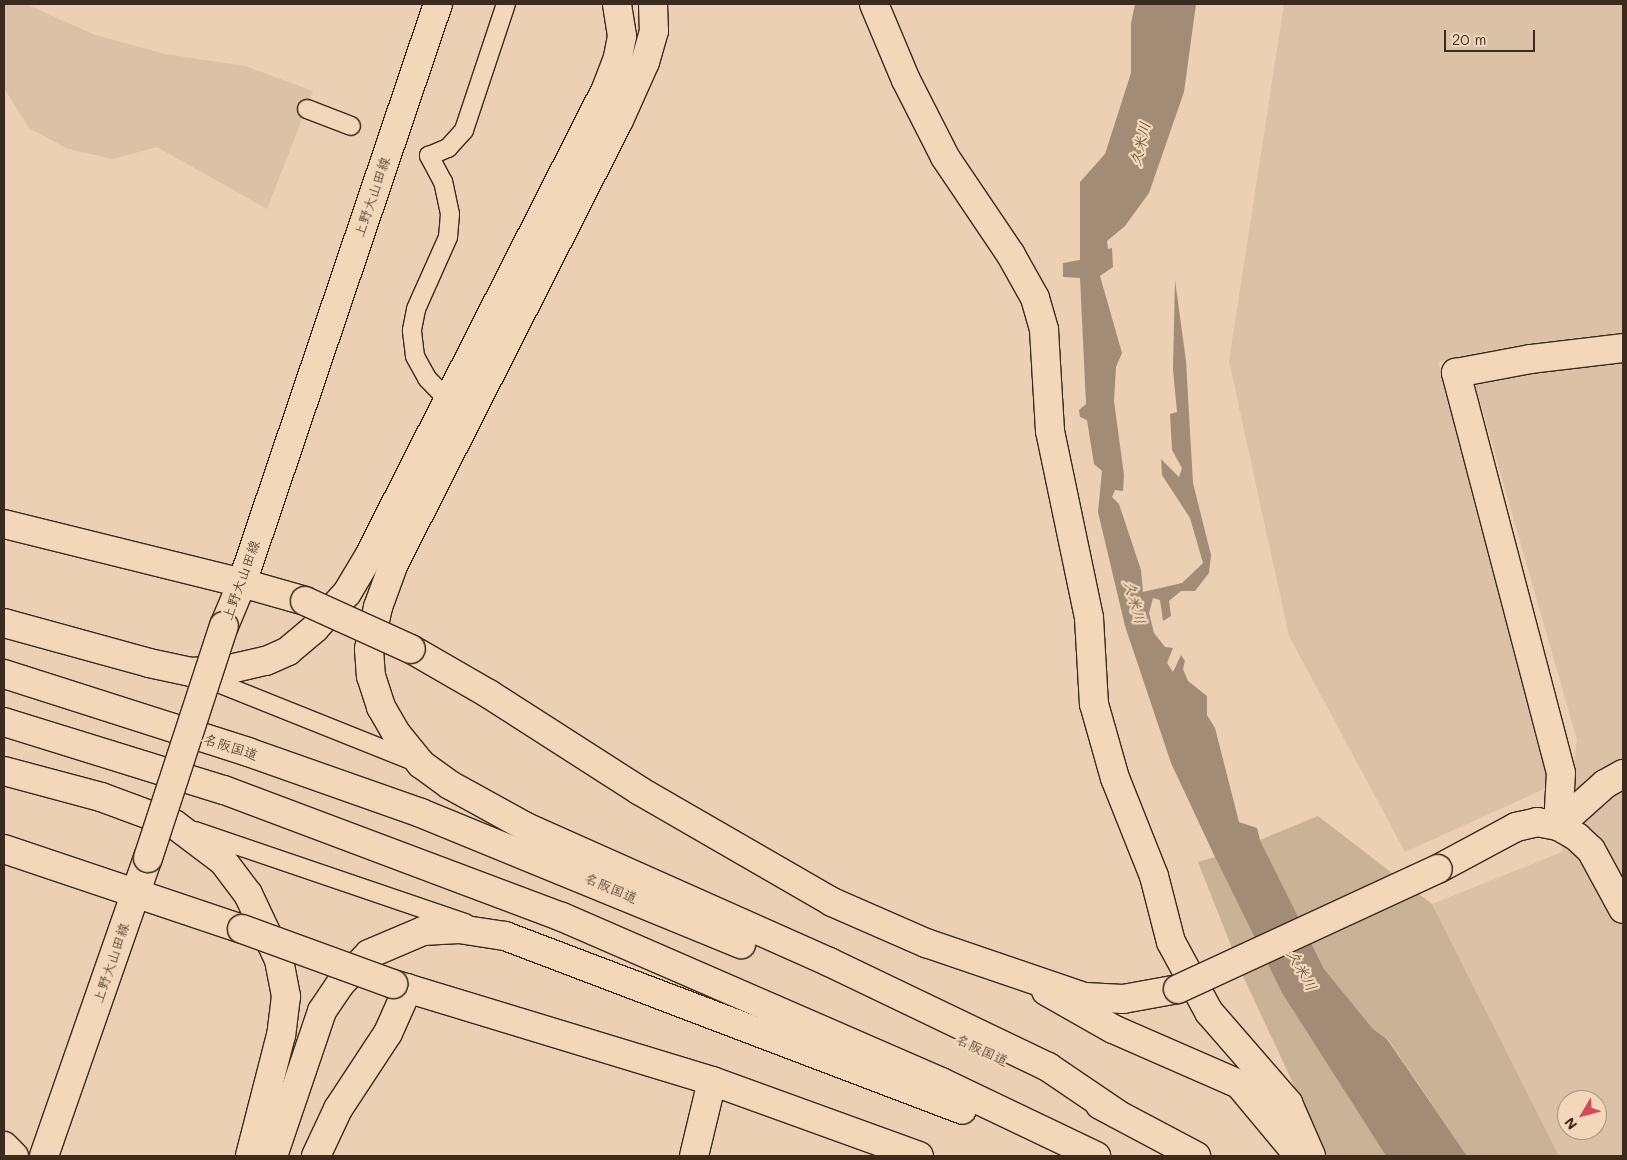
<!DOCTYPE html>
<html>
<head>
<meta charset="utf-8">
<style>
  body { margin:0 }
  #map { position:relative; width:1627px; height:1160px; overflow:hidden; background:#ebd0b3; font-family:Mali,"Klee One",sans-serif }
  div>[style] { position:absolute }
  .built>* { inset:0; background:#dbc1a6 }
  .green>* { inset:0; background:#cab297 }
  .water>* { inset:0; background:#a38c75 }
  .roads { filter:drop-shadow(1px 0 #3b2a1e) drop-shadow(-1px 0 #3b2a1e) drop-shadow(0 1px #3b2a1e) drop-shadow(0 -1px #3b2a1e) }
  .lane>* { height:18px; margin:-9px; padding:0 9px; transform-origin:9px; border-radius:9px; background:#f2d7b9 }
  .street>* { height:28px; margin:-14px; padding:0 14px; transform-origin:14px; border-radius:14px; background:#f2d7b9 }
  .secondary>* { height:28px; margin:-14px; padding:0 14px; transform-origin:14px; border-radius:14px; background:#f2d7b9 }
  .primary>* { height:28px; margin:-14px; padding:0 14px; transform-origin:14px; border-radius:14px; background:#f2d7b9 }
  .highway>* { height:28px; margin:-14px; padding:0 14px; transform-origin:14px; border-radius:14px; background:#f2d7b9 }
  .bridges { filter:drop-shadow(1px 0 #3b2a1e) drop-shadow(-1px 0 #3b2a1e) drop-shadow(0 1px #3b2a1e) drop-shadow(0 -1px #3b2a1e) }
  .street-bridge>* { height:28px; margin:-14px; padding:0 14px; transform-origin:14px; border-radius:14px; background:#f2d7b9 }
  .secondary-bridge>* { height:28px; margin:-14px; padding:0 14px; transform-origin:14px; border-radius:14px; background:#f2d7b9 }
  .primary-bridge>* { height:28px; margin:-14px; padding:0 14px; transform-origin:14px; border-radius:14px; background:#f2d7b9 }
  span { translate:-50% -50%; white-space:nowrap; text-align:center; line-height:1.15; -webkit-text-stroke:4.5px #f2d7b9; paint-order:stroke }
  .street-label { font-size:14px; color:#3b2a1e }
  .water-label { font-size:15px; color:#554234; font-style:italic }
  .frame { position:absolute; inset:0; border:5px solid #3b2a1e; pointer-events:none }
  .north { position:absolute; left:1557px; top:1090px; width:50px; height:50px; box-sizing:border-box; background:#f2d7b9; border:1px solid #a9927b; border-radius:50%; rotate:233deg; font-size:14px; font-weight:700; line-height:20px; text-align:center; color:#3b2a1e }
  .north::after { content:''; display:block; margin:auto; width:18px; height:22px; background:#d1495b; clip-path:polygon(50% 0,100% 100%,50% 72%,0 100%) }
  .scale { position:absolute; left:1444px; top:30px; width:91px; height:22px; box-sizing:border-box; border:2px solid #3b2a1e; border-top:0; padding-left:6px; font-size:15px; line-height:18px; white-space:nowrap; color:#3b2a1e; -webkit-text-stroke:4px #f2d7b9; paint-order:stroke }
</style>
</head>
<body>
<div id="map">
  <div class="built">
    <i style="clip-path:polygon(4px 4px,26px 4px,95px 35px,165px 54px,245px 66px,313px 91px,267px 209px,157px 147px,113px 159px,68px 149px,29px 128px,4px 88px)"></i>
    <i style="clip-path:polygon(1284px 4px,1623px 4px,1623px 339px,1438px 362px,1556px 762px,1553px 785px,1405px 852px,1289px 636px,1229px 361px)"></i>
    <i style="clip-path:polygon(evenodd,1623px 358px,1623px 1156px,1559px 1156px,1432px 904px,1562px 852px,1577px 740px,1475px 384px,1484px 374px,1623px 358px,1567px 1100px,1597px 1100px,1597px 1130px,1567px 1130px,1567px 1100px)"></i>
  </div>
  <div class="green">
    <i style="clip-path:polygon(1318px 816px,1432px 904px,1559px 1156px,1467px 1156px,1388px 1039px,1373px 1029px,1324px 969px,1260px 840px)"></i>
    <i style="clip-path:polygon(1215px 857px,1282px 993px,1386px 1156px,1327px 1156px,1243px 976px,1198px 862px)"></i>
  </div>
  <div class="water">
    <i style="clip-path:polygon(1135px 4px,1196px 4px,1184px 92px,1149px 193px,1125px 226px,1107px 241px,1108px 249px,1112px 248px,1113px 267px,1100px 276px,1122px 353px,1116px 367px,1114px 401px,1124px 475px,1123px 491px,1115px 490px,1112px 497px,1119px 504px,1141px 570px,1143px 592px,1182px 583px,1203px 563px,1190px 518px,1162px 475px,1161px 459px,1179px 477px,1182px 468px,1172px 450px,1170px 414px,1177px 412px,1173px 369px,1175px 280px,1186px 361px,1193px 483px,1211px 555px,1209px 573px,1195px 591px,1181px 591px,1169px 601px,1171px 616px,1163px 621px,1160px 600px,1153px 598px,1149px 613px,1154px 633px,1165px 647px,1173px 648px,1167px 663px,1173px 672px,1181px 655px,1185px 661px,1183px 669px,1188px 681px,1207px 696px,1207px 715px,1215px 728px,1239px 822px,1257px 828px,1260px 840px,1324px 969px,1373px 1029px,1387px 1039px,1467px 1156px,1386px 1156px,1282px 993px,1215px 857px,1171px 763px,1125px 626px,1098px 512px,1102px 471px,1094px 464px,1087px 420px,1080px 417px,1079px 410px,1086px 404px,1080px 278px,1063px 277px,1063px 263px,1080px 260px,1080px 182px,1105px 154px,1131px 73px,1131px 23px)"></i>
  </div>
  <div class="roads">
    <div class="lane">
      <i style="left:307px;top:109px;width:47px;rotate:21.1deg"></i>
      <i style="left:448px;top:400px;width:30px;rotate:-134deg"></i>
      <i style="left:427px;top:378px;width:25px;rotate:-119deg"></i>
      <i style="left:415px;top:356px;width:26px;rotate:-97deg"></i>
      <i style="left:412px;top:330px;width:21px;rotate:-79deg"></i>
      <i style="left:416px;top:309px;width:79px;rotate:-66deg"></i>
      <i style="left:448px;top:237px;width:23px;rotate:-85deg"></i>
      <i style="left:450px;top:214px;width:33px;rotate:-102deg"></i>
      <i style="left:443px;top:182px;width:30px;rotate:-118deg"></i>
      <i style="left:429px;top:156px;width:21px;rotate:-23deg"></i>
      <i style="left:448px;top:148px;width:24px;rotate:-48deg"></i>
      <i style="left:464px;top:130px;width:133px;rotate:-71.6deg"></i>
      <i style="left:198px;top:675px;width:234px;rotate:21.8deg"></i>
      <i style="left:195px;top:831px;width:286px;rotate:18.8deg"></i>
    </div>
    <div class="street">
      <i style="left:874px;top:4px;width:82px;rotate:67.2deg"></i>
      <i style="left:906px;top:80px;width:86px;rotate:63.1deg"></i>
      <i style="left:945px;top:157px;width:118px;rotate:56deg"></i>
      <i style="left:1011px;top:255px;width:49px;rotate:60.8deg"></i>
      <i style="left:1035px;top:298px;width:33px;rotate:74deg"></i>
      <i style="left:1044px;top:330px;width:101px;rotate:86.6deg"></i>
      <i style="left:1050px;top:431px;width:191px;rotate:78.2deg"></i>
      <i style="left:1089px;top:618px;width:86px;rotate:86.7deg"></i>
      <i style="left:1094px;top:704px;width:77px;rotate:74.2deg"></i>
      <i style="left:1115px;top:778px;width:105px;rotate:68.3deg"></i>
      <i style="left:1154px;top:876px;width:68px;rotate:75.6deg"></i>
      <i style="left:1171px;top:942px;width:80px;rotate:61.5deg"></i>
      <i style="left:1209px;top:1012px;width:121px;rotate:49deg"></i>
      <i style="left:1288px;top:1103px;width:58px;rotate:66.5deg"></i>
      <i style="left:4px;top:524px;width:245px;rotate:13.9deg"></i>
      <i style="left:1558px;top:826px;width:53px;rotate:-86.8deg"></i>
      <i style="left:1561px;top:773px;width:414px;rotate:-104.7deg"></i>
      <i style="left:1456px;top:373px;width:76px;rotate:-10.6deg"></i>
      <i style="left:1531px;top:359px;width:93px;rotate:-6.8deg"></i>
      <i style="left:4px;top:849px;width:251px;rotate:18.6deg"></i>
      <i style="left:393px;top:984px;width:333px;rotate:16.9deg"></i>
      <i style="left:712px;top:1081px;width:220px;rotate:19.9deg"></i>
      <i style="left:1046px;top:991px;width:77px;rotate:29.6deg"></i>
      <i style="left:1113px;top:1029px;width:137px;rotate:23.6deg"></i>
      <i style="left:1239px;top:1084px;width:94px;rotate:50.2deg"></i>
      <i style="left:4px;top:1146px;width:14px;rotate:45deg"></i>
      <i style="left:316px;top:1156px;width:52px;rotate:-64.9deg"></i>
      <i style="left:338px;top:1109px;width:91px;rotate:-56.7deg"></i>
      <i style="left:388px;top:1033px;width:49px;rotate:-66deg"></i>
      <i style="left:694px;top:1156px;width:77px;rotate:-76.5deg"></i>
    </div>
    <div class="secondary">
      <i style="left:242px;top:583px;width:66px;rotate:15.9deg"></i>
      <i style="left:411px;top:649px;width:90px;rotate:30deg"></i>
      <i style="left:489px;top:694px;width:179px;rotate:32.7deg"></i>
      <i style="left:640px;top:791px;width:222px;rotate:30deg"></i>
      <i style="left:832px;top:902px;width:103px;rotate:23.6deg"></i>
      <i style="left:926px;top:943px;width:168px;rotate:18.8deg"></i>
      <i style="left:1085px;top:997px;width:38px;rotate:3deg"></i>
      <i style="left:1123px;top:999px;width:56px;rotate:-10.3deg"></i>
      <i style="left:1558px;top:826px;width:63px;rotate:-41.8deg"></i>
      <i style="left:1605px;top:784px;width:21px;rotate:-29deg"></i>
      <i style="left:1438px;top:869px;width:89px;rotate:-28.3deg"></i>
      <i style="left:1516px;top:827px;width:22px;rotate:-13deg"></i>
      <i style="left:1537px;top:822px;width:21px;rotate:11deg"></i>
      <i style="left:1558px;top:826px;width:22px;rotate:30deg"></i>
      <i style="left:1577px;top:837px;width:19px;rotate:43deg"></i>
      <i style="left:1591px;top:850px;width:67px;rotate:61.5deg"></i>
    </div>
    <div class="primary">
      <i style="left:224px;top:626px;width:47px;rotate:-67.3deg"></i>
      <i style="left:242px;top:583px;width:611px;rotate:-71.3deg"></i>
      <i style="left:44px;top:1156px;width:316px;rotate:-70.8deg"></i>
    </div>
    <div class="highway">
      <i style="left:653px;top:4px;width:27px;rotate:88deg"></i>
      <i style="left:654px;top:31px;width:32px;rotate:106deg"></i>
      <i style="left:645px;top:62px;width:64px;rotate:114.1deg"></i>
      <i style="left:619px;top:120px;width:500px;rotate:116.9deg"></i>
      <i style="left:393px;top:566px;width:44px;rotate:110.1deg"></i>
      <i style="left:378px;top:607px;width:43px;rotate:102.1deg"></i>
      <i style="left:369px;top:649px;width:27px;rotate:86deg"></i>
      <i style="left:371px;top:676px;width:33px;rotate:72deg"></i>
      <i style="left:381px;top:707px;width:30px;rotate:60deg"></i>
      <i style="left:396px;top:733px;width:40px;rotate:51deg"></i>
      <i style="left:421px;top:764px;width:36px;rotate:36deg"></i>
      <i style="left:450px;top:785px;width:87px;rotate:28.9deg"></i>
      <i style="left:526px;top:827px;width:332px;rotate:24deg"></i>
      <i style="left:829px;top:962px;width:243px;rotate:25.6deg"></i>
      <i style="left:1048px;top:1067px;width:82px;rotate:34.1deg"></i>
      <i style="left:4px;top:623px;width:150px;rotate:15.4deg"></i>
      <i style="left:149px;top:663px;width:43px;rotate:12.1deg"></i>
      <i style="left:191px;top:672px;width:39px;rotate:-4deg"></i>
      <i style="left:230px;top:669px;width:37px;rotate:-13deg"></i>
      <i style="left:266px;top:661px;width:24px;rotate:-24deg"></i>
      <i style="left:288px;top:651px;width:35px;rotate:-40deg"></i>
      <i style="left:315px;top:628px;width:47px;rotate:-47.6deg"></i>
      <i style="left:347px;top:593px;width:43px;rotate:-59.3deg"></i>
      <i style="left:369px;top:556px;width:524px;rotate:-63.09deg"></i>
      <i style="left:606px;top:89px;width:34px;rotate:-69deg"></i>
      <i style="left:618px;top:57px;width:21px;rotate:-79deg"></i>
      <i style="left:622px;top:36px;width:32px;rotate:-99deg"></i>
      <i style="left:4px;top:674px;width:256px;rotate:17.7deg"></i>
      <i style="left:248px;top:752px;width:183px;rotate:19.4deg"></i>
      <i style="left:421px;top:813px;width:346px;rotate:22.3deg"></i>
      <i style="left:4px;top:722px;width:230px;rotate:17.2deg"></i>
      <i style="left:224px;top:790px;width:361px;rotate:20.6deg"></i>
      <i style="left:562px;top:917px;width:413px;rotate:23.5deg"></i>
      <i style="left:941px;top:1082px;width:172px;rotate:25.5deg"></i>
      <i style="left:4px;top:771px;width:100px;rotate:15deg"></i>
      <i style="left:101px;top:797px;width:78px;rotate:20.3deg"></i>
      <i style="left:174px;top:824px;width:61px;rotate:37.1deg"></i>
      <i style="left:223px;top:861px;width:41px;rotate:52.9deg"></i>
      <i style="left:248px;top:894px;width:73px;rotate:64.8deg"></i>
      <i style="left:279px;top:960px;width:37px;rotate:79deg"></i>
      <i style="left:286px;top:996px;width:39px;rotate:97deg"></i>
      <i style="left:281px;top:1035px;width:125px;rotate:104.4deg"></i>
      <i style="left:1100px;top:1105px;width:109px;rotate:28deg"></i>
      <i style="left:273px;top:1156px;width:153px;rotate:-71.3deg"></i>
      <i style="left:322px;top:1011px;width:34px;rotate:-56deg"></i>
      <i style="left:341px;top:983px;width:40px;rotate:-46deg"></i>
      <i style="left:369px;top:954px;width:59px;rotate:-23.1deg"></i>
      <i style="left:423px;top:931px;width:36px;rotate:-3deg"></i>
      <i style="left:459px;top:929px;width:47px;rotate:8.7deg"></i>
      <i style="left:505px;top:936px;width:489px;rotate:20.8deg"></i>
    </div>
  </div>
  <div class="bridges">
    <div class="street-bridge">
      <i style="left:242px;top:929px;width:161px;rotate:20deg"></i>
    </div>
    <div class="secondary-bridge">
      <i style="left:305px;top:601px;width:116px;rotate:24.4deg"></i>
      <i style="left:1178px;top:989px;width:286px;rotate:-24.8deg"></i>
    </div>
    <div class="primary-bridge">
      <i style="left:148px;top:858px;width:244px;rotate:-71.9deg"></i>
    </div>
  </div>
  <div class="street-label">
    <span style="left:372px;top:197px;rotate:-71deg">上野大山田線</span>
    <span style="left:241px;top:580px;rotate:-70deg">上野大山田線</span>
    <span style="left:231px;top:747px;rotate:18deg">名阪国道</span>
    <span style="left:611px;top:888px;rotate:23deg">名阪国道</span>
    <span style="left:111px;top:963px;rotate:-71deg">上野大山田線</span>
    <span style="left:982px;top:1050px;rotate:25deg">名阪国道</span>
  </div>
  <div class="water-label">
    <span style="left:1140px;top:144px;rotate:-76deg">久米川</span>
    <span style="left:1135px;top:602px;rotate:75deg">久米川</span>
    <span style="left:1302px;top:970px;rotate:61deg">久米川</span>
  </div>
  <div class="frame"></div>
  <div class="north">N</div>
  <div class="scale">20 m</div>
</div>
</body>
</html>
